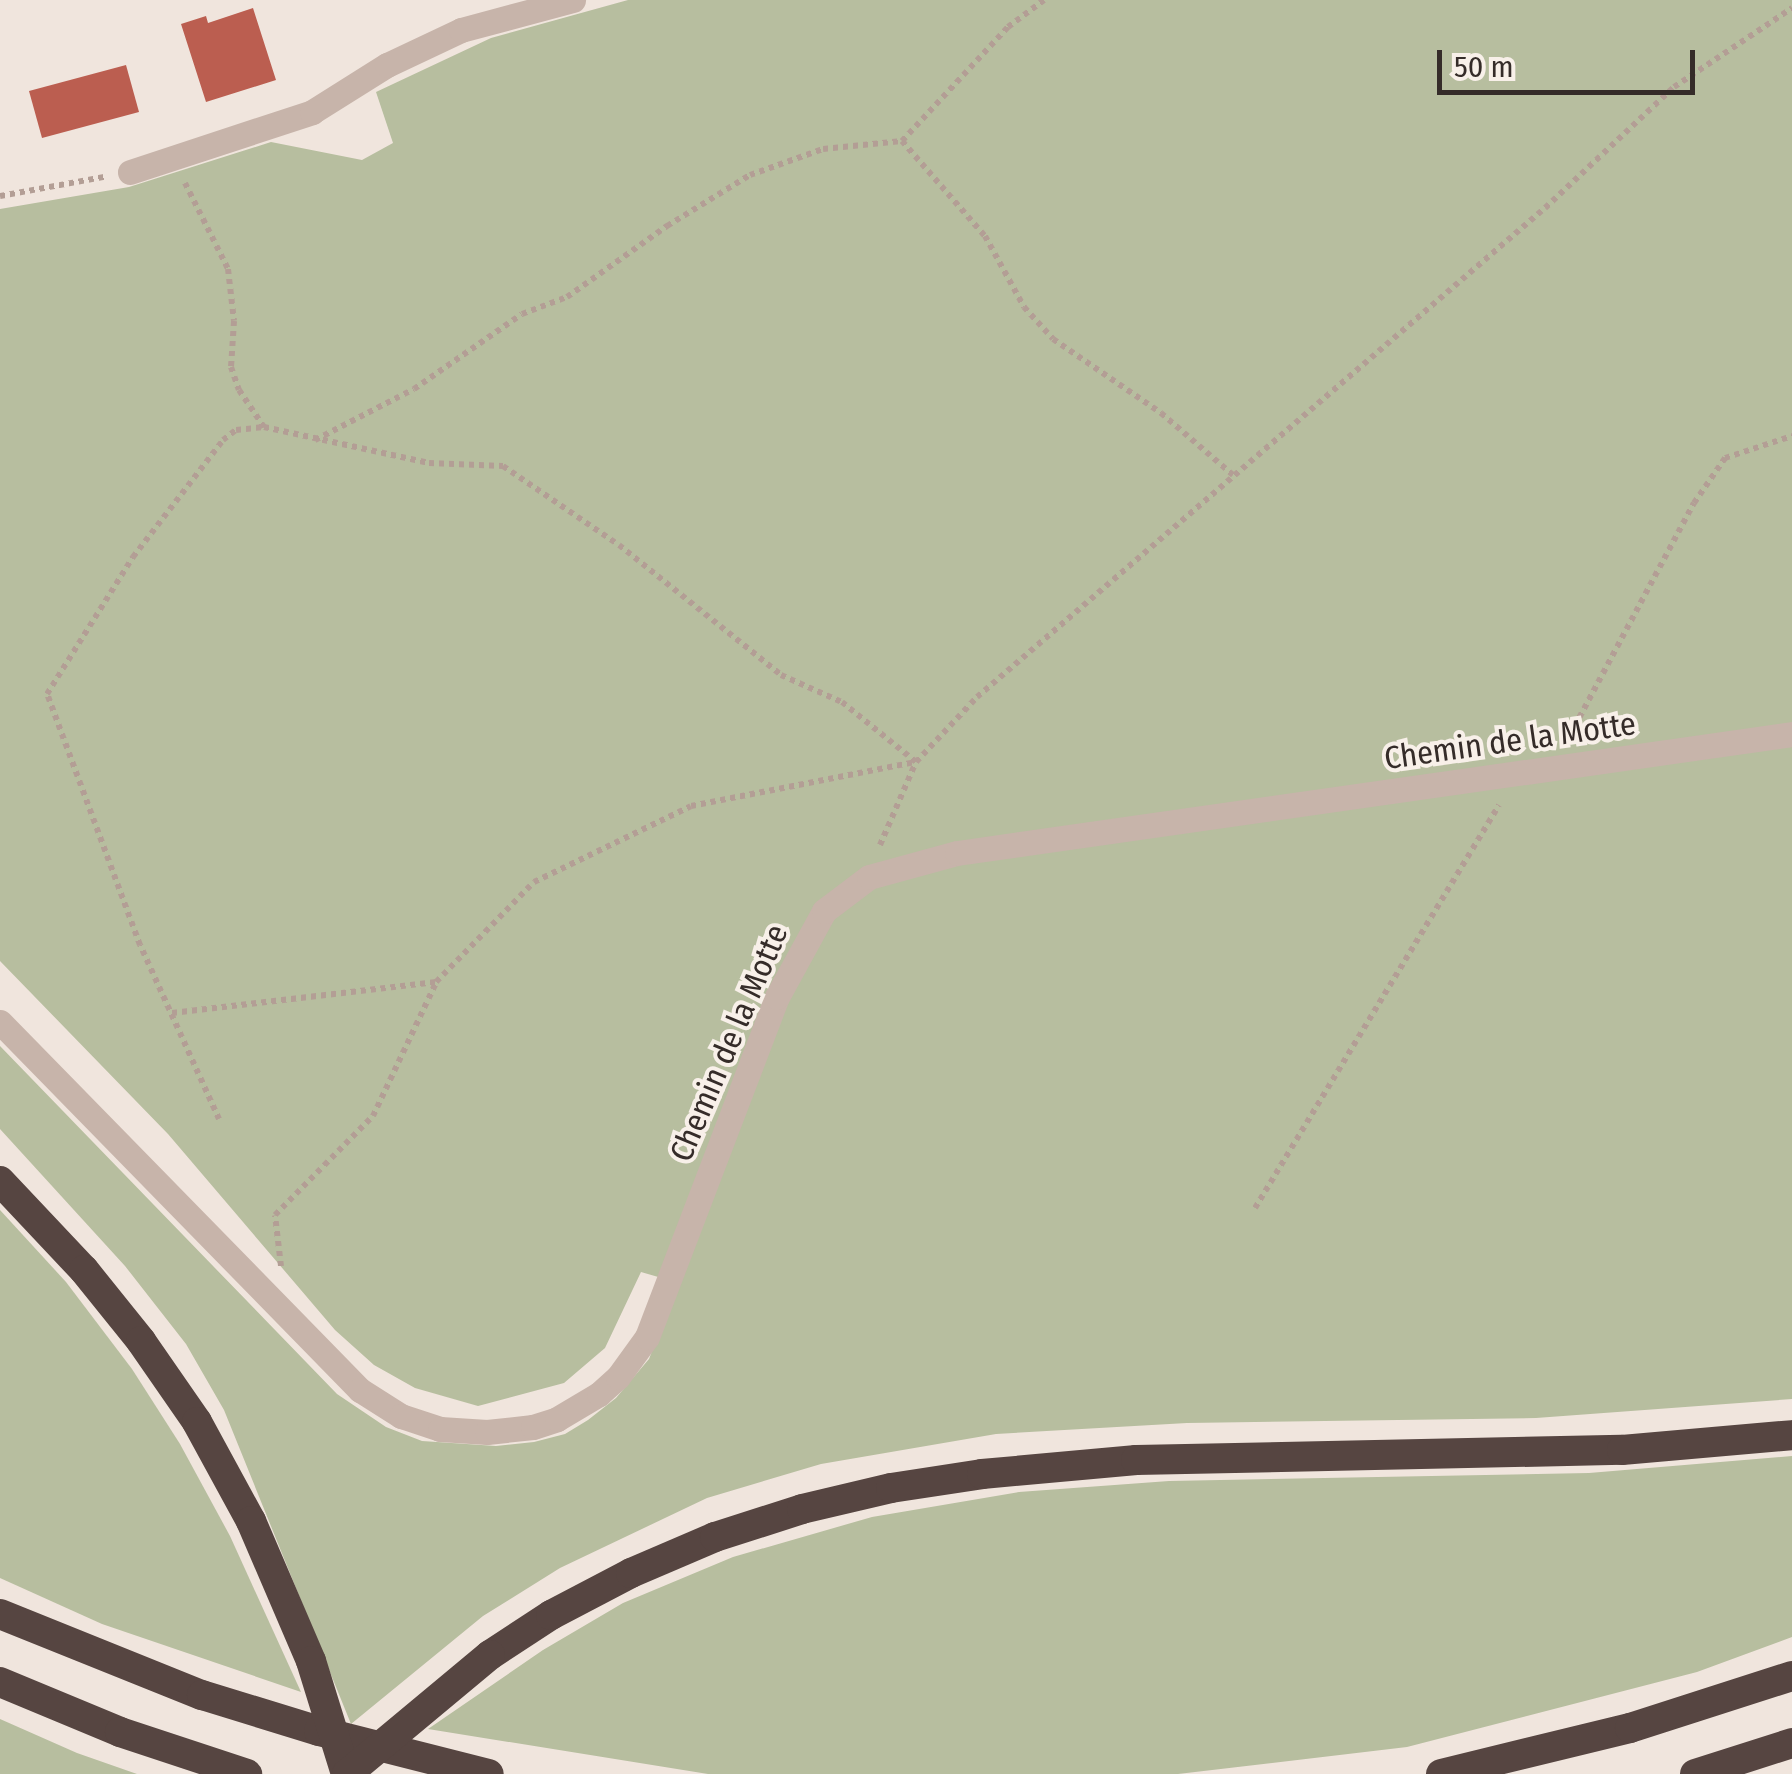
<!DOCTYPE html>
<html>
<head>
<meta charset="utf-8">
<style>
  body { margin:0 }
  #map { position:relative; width:1792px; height:1774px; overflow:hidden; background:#f0e5dd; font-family:"Fira Sans Condensed",sans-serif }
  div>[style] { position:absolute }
  .green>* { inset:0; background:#b7be9f }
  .building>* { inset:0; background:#bb5e50 }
  .path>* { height:6px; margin-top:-3px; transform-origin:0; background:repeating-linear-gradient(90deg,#b39e95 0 5px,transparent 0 10px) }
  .minor>* { height:25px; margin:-12.5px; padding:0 12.5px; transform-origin:12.5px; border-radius:12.5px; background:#c7b4aa }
  .motorway>* { height:30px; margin:-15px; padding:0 15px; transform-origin:15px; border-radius:15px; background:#564541 }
  .motorway-bridge>* { height:30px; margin:-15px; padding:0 15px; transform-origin:15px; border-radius:15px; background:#564541 }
  span { translate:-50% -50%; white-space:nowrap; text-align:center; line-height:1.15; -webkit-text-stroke:8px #f8f0e9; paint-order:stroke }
  .street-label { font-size:32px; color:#352c29 }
  .scale { position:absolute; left:1437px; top:50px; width:258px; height:45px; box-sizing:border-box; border:5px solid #352c29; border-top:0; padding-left:12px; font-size:30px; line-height:35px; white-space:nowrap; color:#352c29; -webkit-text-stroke:8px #f8f0e9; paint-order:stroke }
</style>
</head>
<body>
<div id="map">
  <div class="green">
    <i style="clip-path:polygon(628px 0,1792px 0,1792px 1399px,1536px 1418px,1187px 1423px,996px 1434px,821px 1464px,707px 1498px,560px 1568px,483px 1616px,351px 1724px,224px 1410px,186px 1344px,125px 1266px,0 1129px,0 1046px,337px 1394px,386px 1427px,422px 1441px,496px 1446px,534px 1442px,565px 1434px,588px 1420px,616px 1398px,649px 1359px,679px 1283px,641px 1272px,605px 1348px,564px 1383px,478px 1406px,415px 1388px,374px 1365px,335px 1330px,168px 1134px,0 961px,0 209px,129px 187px,271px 142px,362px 160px,393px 143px,376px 92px,491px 38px)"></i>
    <i style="clip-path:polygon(0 1210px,66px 1282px,132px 1369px,180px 1444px,230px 1536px,301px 1692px,102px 1624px,0 1578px)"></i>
    <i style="clip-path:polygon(1792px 1456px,1792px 1637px,1697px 1672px,1407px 1747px,1178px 1774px,708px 1774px,428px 1729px,543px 1650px,623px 1603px,733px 1557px,872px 1517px,1019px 1492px,1169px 1481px,1589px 1473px)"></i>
    <i style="clip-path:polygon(0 1719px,77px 1753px,137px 1774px,0 1774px)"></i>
  </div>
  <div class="building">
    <i style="clip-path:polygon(253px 8px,276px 80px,206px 102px,181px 24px,206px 16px,208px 23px)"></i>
    <i style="clip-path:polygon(126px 65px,139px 112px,42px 138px,29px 91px)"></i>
  </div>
  <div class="path">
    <i style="left:902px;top:141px;width:126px;rotate:48.9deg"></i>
    <i style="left:985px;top:236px;width:81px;rotate:61.2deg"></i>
    <i style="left:1024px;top:307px;width:43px;rotate:47.8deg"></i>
    <i style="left:1053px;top:339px;width:131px;rotate:34.4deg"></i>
    <i style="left:1161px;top:413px;width:95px;rotate:40.7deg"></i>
    <i style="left:185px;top:183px;width:96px;rotate:63.4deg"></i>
    <i style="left:228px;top:269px;width:52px;rotate:83.4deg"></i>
    <i style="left:234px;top:321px;width:46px;rotate:93.7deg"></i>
    <i style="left:231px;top:367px;width:24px;rotate:71deg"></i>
    <i style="left:239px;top:390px;width:45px;rotate:56deg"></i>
    <i style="left:0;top:196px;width:106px;rotate:-10.4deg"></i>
    <i style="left:315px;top:440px;width:111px;rotate:-27.3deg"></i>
    <i style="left:414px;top:389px;width:131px;rotate:-34.8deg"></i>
    <i style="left:522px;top:314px;width:48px;rotate:-20.7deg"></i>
    <i style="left:567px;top:297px;width:123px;rotate:-35.4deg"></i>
    <i style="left:667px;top:226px;width:97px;rotate:-31.6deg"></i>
    <i style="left:750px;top:175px;width:77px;rotate:-19.6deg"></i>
    <i style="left:823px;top:149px;width:79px;rotate:-5.8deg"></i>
    <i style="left:902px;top:141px;width:156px;rotate:-47.1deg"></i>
    <i style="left:1008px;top:27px;width:45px;rotate:-36.9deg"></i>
    <i style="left:1570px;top:735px;width:263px;rotate:-61.9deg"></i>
    <i style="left:1694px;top:503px;width:55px;rotate:-55.4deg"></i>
    <i style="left:1725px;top:458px;width:71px;rotate:-18.2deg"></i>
    <i style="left:880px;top:845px;width:90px;rotate:-66.6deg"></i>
    <i style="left:916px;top:762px;width:89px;rotate:-46.8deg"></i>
    <i style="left:977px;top:697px;width:749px;rotate:-40.73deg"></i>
    <i style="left:1545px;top:208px;width:177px;rotate:-43.2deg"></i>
    <i style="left:1674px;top:87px;width:142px;rotate:-33.8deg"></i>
    <i style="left:172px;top:1013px;width:266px;rotate:-6.7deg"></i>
    <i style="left:436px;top:982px;width:140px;rotate:-45.6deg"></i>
    <i style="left:534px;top:882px;width:174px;rotate:-25.8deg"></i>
    <i style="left:691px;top:806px;width:228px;rotate:-11.1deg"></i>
    <i style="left:219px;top:1119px;width:191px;rotate:-114.4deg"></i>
    <i style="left:140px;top:945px;width:268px;rotate:-110.3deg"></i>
    <i style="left:47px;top:694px;width:162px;rotate:-57.9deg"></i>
    <i style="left:133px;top:557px;width:148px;rotate:-52.4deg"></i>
    <i style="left:223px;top:440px;width:16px;rotate:-38deg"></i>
    <i style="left:236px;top:430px;width:28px;rotate:-6deg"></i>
    <i style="left:264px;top:427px;width:169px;rotate:12.3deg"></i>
    <i style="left:429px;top:463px;width:74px;rotate:2.3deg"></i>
    <i style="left:503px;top:466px;width:140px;rotate:34.3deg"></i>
    <i style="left:619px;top:545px;width:208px;rotate:38.7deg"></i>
    <i style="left:781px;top:675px;width:67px;rotate:23.9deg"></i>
    <i style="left:842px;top:702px;width:95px;rotate:39deg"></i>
    <i style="left:1255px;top:1208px;width:471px;rotate:-58.8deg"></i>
    <i style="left:281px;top:1266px;width:51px;rotate:-96.7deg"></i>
    <i style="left:275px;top:1215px;width:139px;rotate:-45.3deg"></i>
    <i style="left:373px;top:1116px;width:147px;rotate:-64.7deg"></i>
  </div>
  <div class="minor">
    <i style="left:130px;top:172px;width:192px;rotate:-18.2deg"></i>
    <i style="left:312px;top:112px;width:89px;rotate:-32.1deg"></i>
    <i style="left:387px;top:65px;width:82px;rotate:-25.3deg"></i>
    <i style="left:461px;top:30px;width:116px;rotate:-15deg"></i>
    <i style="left:0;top:1022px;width:515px;rotate:45.63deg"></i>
    <i style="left:360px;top:1390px;width:49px;rotate:32.4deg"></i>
    <i style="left:401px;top:1416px;width:41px;rotate:18.4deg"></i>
    <i style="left:440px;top:1429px;width:47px;rotate:3.7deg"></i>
    <i style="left:487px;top:1432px;width:46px;rotate:-6.2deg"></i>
    <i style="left:533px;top:1427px;width:25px;rotate:-18deg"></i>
    <i style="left:557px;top:1419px;width:49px;rotate:-30.8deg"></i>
    <i style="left:599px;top:1394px;width:25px;rotate:-42deg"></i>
    <i style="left:618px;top:1377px;width:49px;rotate:-54.1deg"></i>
    <i style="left:647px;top:1337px;width:364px;rotate:-69.1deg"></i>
    <i style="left:777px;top:997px;width:98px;rotate:-61.3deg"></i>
    <i style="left:824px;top:911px;width:56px;rotate:-37.1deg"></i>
    <i style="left:869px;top:877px;width:91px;rotate:-15.3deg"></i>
    <i style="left:957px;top:853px;width:843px;rotate:-8.11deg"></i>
  </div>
  <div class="motorway">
    <i style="left:0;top:1181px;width:122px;rotate:46.7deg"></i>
    <i style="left:84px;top:1270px;width:91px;rotate:51.2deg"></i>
    <i style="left:141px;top:1341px;width:98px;rotate:55.3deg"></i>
    <i style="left:197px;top:1422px;width:113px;rotate:61.4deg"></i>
    <i style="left:0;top:1614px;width:218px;rotate:21.9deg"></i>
    <i style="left:202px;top:1695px;width:122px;rotate:17.1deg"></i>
    <i style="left:319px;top:1731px;width:175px;rotate:14.2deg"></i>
    <i style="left:490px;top:1655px;width:73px;rotate:-33.3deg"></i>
    <i style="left:551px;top:1615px;width:90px;rotate:-27.7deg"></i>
    <i style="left:631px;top:1573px;width:91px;rotate:-23.2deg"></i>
    <i style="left:715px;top:1537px;width:91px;rotate:-17.8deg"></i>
    <i style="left:802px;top:1509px;width:91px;rotate:-13.3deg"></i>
    <i style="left:891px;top:1488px;width:92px;rotate:-8.7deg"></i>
    <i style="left:982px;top:1474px;width:155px;rotate:-5.2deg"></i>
    <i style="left:1136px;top:1460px;width:486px;rotate:-1.2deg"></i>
    <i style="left:1622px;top:1450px;width:171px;rotate:-5deg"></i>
    <i style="left:0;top:1682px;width:130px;rotate:22.6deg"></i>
    <i style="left:120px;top:1732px;width:134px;rotate:18.3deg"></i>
    <i style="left:1441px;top:1774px;width:195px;rotate:-13.7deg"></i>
    <i style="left:1630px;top:1728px;width:170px;rotate:-17.8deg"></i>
    <i style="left:1695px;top:1774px;width:102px;rotate:-17.7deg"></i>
  </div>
  <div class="motorway-bridge">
    <i style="left:251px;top:1521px;width:152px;rotate:66.8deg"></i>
    <i style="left:311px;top:1661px;width:118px;rotate:72.8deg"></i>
    <i style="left:347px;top:1774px;width:186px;rotate:-39.8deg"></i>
  </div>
  <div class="street-label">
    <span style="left:1510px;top:741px;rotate:-8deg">Chemin de la Motte</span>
    <span style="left:729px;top:1043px;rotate:-67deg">Chemin de la Motte</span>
  </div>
  <div class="scale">50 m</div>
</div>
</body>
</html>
